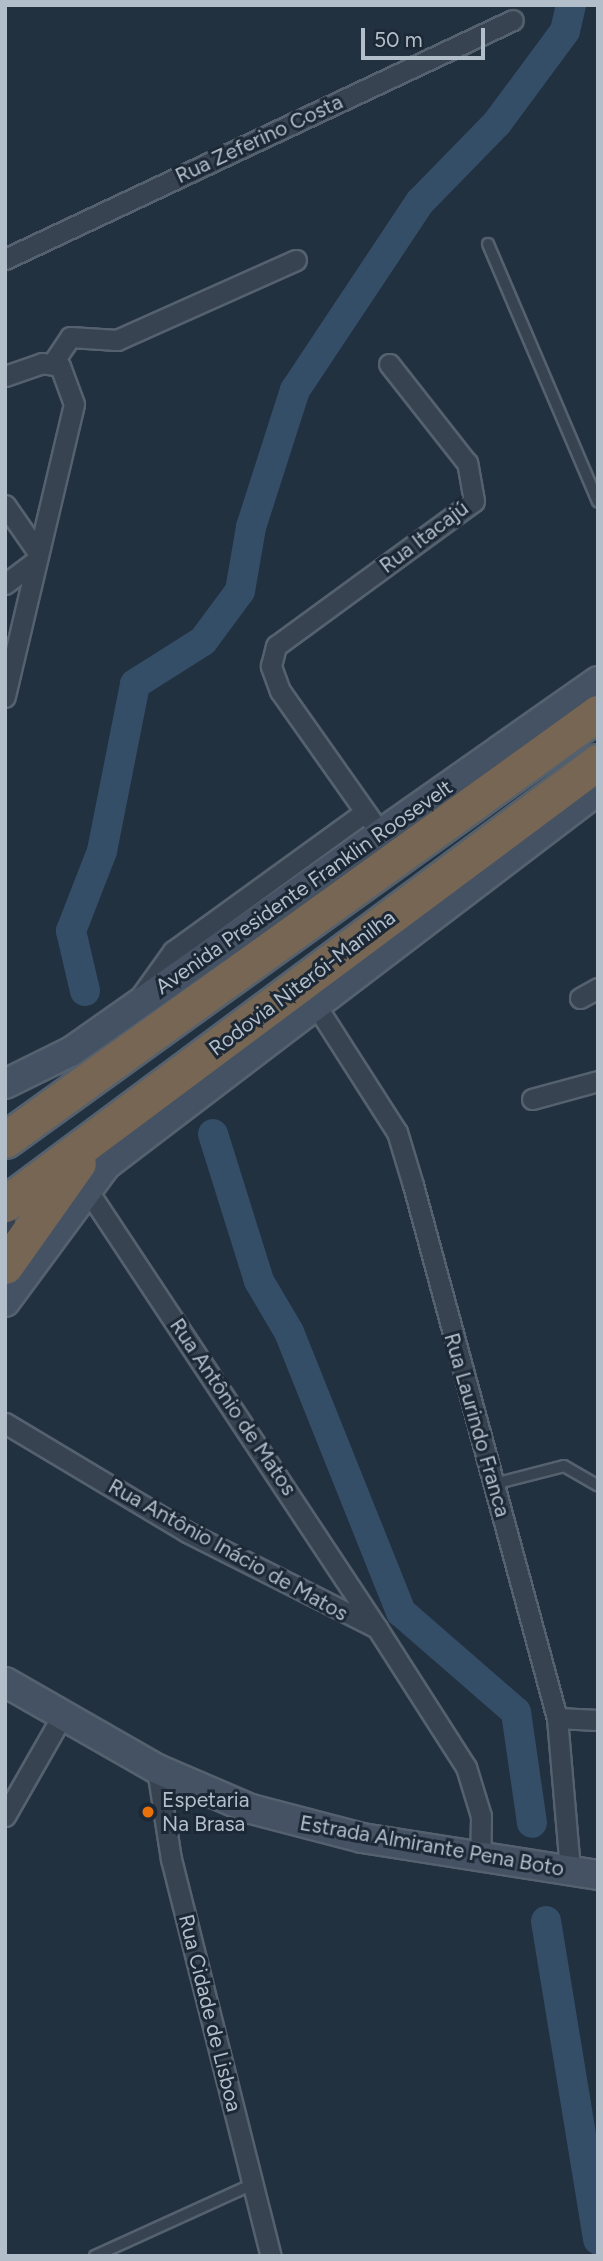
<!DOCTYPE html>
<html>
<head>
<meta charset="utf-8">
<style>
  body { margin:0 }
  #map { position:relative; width:603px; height:2261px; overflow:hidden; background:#223140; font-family:Figtree,sans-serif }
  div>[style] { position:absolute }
  .river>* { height:30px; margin:-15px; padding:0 15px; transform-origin:15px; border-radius:15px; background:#354e68 }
  .roads { filter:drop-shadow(2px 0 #55616e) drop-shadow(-2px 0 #55616e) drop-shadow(0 2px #55616e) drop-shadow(0 -2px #55616e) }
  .lane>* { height:10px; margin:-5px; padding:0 5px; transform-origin:5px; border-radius:5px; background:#374350 }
  .street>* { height:19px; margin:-9.5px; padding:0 9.5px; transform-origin:9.5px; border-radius:9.5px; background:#374350 }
  .secondary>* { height:28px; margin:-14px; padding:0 14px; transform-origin:14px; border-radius:14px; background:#445263 }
  .highway>* { height:35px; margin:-17.5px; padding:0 17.5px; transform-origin:17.5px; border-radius:17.5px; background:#766653 }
  .dots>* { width:19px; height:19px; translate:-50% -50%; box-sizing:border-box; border:4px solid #1c2835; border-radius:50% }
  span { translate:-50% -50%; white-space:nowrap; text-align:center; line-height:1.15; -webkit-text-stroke:6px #1c2835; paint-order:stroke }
  .street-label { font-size:21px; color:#b3becb }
  .poi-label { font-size:21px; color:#b3becb }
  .left { translate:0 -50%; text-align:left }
  .frame { position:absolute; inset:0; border:7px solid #b3becb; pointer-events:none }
  .scale { position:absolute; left:361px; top:28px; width:124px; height:32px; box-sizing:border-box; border:4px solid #b3becb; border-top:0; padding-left:9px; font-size:21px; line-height:24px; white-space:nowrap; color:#b3becb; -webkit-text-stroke:5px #1c2835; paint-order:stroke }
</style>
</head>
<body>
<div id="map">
  <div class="river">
    <i style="left:85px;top:991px;width:62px;rotate:-103.1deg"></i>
    <i style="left:71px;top:931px;width:86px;rotate:-68.8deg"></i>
    <i style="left:102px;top:851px;width:170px;rotate:-78.8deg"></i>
    <i style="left:135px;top:684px;width:80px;rotate:-32.3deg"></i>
    <i style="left:203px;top:641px;width:62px;rotate:-53.5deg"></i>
    <i style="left:240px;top:591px;width:65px;rotate:-80.2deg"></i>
    <i style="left:251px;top:527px;width:144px;rotate:-72.2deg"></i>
    <i style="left:295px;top:390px;width:226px;rotate:-56.4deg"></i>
    <i style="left:420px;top:202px;width:110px;rotate:-45.7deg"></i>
    <i style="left:497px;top:123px;width:114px;rotate:-53.5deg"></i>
    <i style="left:565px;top:31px;width:27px;rotate:-77deg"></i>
    <i style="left:213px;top:1134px;width:154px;rotate:72.6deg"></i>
    <i style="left:259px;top:1281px;width:59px;rotate:59.5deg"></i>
    <i style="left:289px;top:1332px;width:302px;rotate:68.2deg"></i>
    <i style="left:401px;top:1612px;width:152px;rotate:41deg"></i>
    <i style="left:516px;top:1712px;width:112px;rotate:81.8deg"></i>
    <i style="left:546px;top:1921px;width:323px;rotate:80.7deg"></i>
  </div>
  <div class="roads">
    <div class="lane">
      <i style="left:488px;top:244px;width:280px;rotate:66.9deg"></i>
      <i style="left:494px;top:1484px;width:72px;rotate:-14.4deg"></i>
      <i style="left:564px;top:1466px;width:39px;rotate:30deg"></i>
      <i style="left:95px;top:2256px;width:174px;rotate:-24.5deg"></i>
    </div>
    <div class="street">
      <i style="left:5px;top:259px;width:561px;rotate:-25.2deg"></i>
      <i style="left:52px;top:364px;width:32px;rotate:-56deg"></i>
      <i style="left:70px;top:337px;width:47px;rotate:3.7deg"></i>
      <i style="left:117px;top:340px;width:196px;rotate:-24.1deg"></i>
      <i style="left:5px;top:376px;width:39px;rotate:-19deg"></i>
      <i style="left:42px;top:363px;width:18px;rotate:9deg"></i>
      <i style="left:60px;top:366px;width:40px;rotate:69.8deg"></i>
      <i style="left:74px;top:404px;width:301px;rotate:103.3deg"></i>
      <i style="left:5px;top:505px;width:56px;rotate:55.2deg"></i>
      <i style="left:5px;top:584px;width:34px;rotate:-37deg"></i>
      <i style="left:381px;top:834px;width:175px;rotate:-125.2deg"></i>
      <i style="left:280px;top:691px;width:27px;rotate:-110deg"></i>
      <i style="left:271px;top:666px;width:21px;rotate:-76deg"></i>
      <i style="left:276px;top:646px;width:245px;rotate:-36.2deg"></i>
      <i style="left:474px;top:501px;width:39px;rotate:-100deg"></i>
      <i style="left:467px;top:463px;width:126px;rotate:-128.2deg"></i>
      <i style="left:580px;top:998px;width:21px;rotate:-29deg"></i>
      <i style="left:135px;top:1004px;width:65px;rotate:-54.4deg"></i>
      <i style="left:173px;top:951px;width:237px;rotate:-35.9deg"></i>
      <i style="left:315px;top:1004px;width:152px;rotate:57.4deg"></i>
      <i style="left:397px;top:1132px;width:55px;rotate:73.2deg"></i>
      <i style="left:413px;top:1185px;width:552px;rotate:74.88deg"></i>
      <i style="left:557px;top:1718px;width:153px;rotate:85.1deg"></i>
      <i style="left:532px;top:1099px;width:68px;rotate:-15.3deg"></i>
      <i style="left:86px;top:1188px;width:528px;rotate:56.52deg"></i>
      <i style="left:5px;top:1218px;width:35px;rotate:90deg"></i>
      <i style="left:5px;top:1423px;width:212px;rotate:30.9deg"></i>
      <i style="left:187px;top:1532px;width:213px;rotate:26.8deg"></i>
      <i style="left:377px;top:1628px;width:165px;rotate:57.4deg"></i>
      <i style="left:466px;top:1767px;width:51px;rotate:73deg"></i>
      <i style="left:481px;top:1816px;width:39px;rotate:91deg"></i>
      <i style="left:557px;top:1718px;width:41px;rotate:2.8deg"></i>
      <i style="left:157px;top:1769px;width:91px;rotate:81.2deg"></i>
      <i style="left:171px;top:1859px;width:409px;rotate:75.9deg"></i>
      <i style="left:5px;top:1816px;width:115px;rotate:-60.3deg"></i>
    </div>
    <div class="secondary">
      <i style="left:5px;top:1084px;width:75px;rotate:-26.2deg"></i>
      <i style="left:72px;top:1051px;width:643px;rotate:-35.12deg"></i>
      <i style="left:5px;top:1302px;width:170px;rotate:-53.6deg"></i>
      <i style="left:106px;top:1165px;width:619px;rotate:-37.31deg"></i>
      <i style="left:5px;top:1682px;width:175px;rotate:29.8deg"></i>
      <i style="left:157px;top:1769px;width:102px;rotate:23.1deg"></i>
      <i style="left:251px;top:1809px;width:115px;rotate:14.6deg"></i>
      <i style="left:362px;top:1838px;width:239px;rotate:8.9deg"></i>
    </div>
    <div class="highway">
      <i style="left:5px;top:1140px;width:731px;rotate:-35.76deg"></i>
      <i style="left:5px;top:1204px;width:740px;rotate:-36.7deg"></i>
      <i style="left:5px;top:1266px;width:126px;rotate:-54.7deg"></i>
    </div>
  </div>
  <div class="dots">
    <i style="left:148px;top:1812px;background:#e8710a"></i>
  </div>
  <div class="street-label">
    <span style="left:259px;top:139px;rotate:-25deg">Rua Zeferino Costa</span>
    <span style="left:424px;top:537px;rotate:-37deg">Rua Itacajú</span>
    <span style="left:304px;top:887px;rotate:-35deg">Avenida Presidente Franklin Roosevelt</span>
    <span style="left:302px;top:983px;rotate:-37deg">Rodovia Niterói-Manilha</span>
    <span style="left:233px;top:1407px;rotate:56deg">Rua Antônio de Matos</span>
    <span style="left:477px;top:1425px;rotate:74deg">Rua Laurindo Franca</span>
    <span style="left:228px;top:1550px;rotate:29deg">Rua Antônio Inácio de Matos</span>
    <span style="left:432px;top:1846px;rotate:10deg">Estrada Almirante Pena Boto</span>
    <span style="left:210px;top:2013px;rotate:76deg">Rua Cidade de Lisboa</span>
  </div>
  <div class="poi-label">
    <span class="left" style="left:162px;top:1812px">Espetaria<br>Na Brasa</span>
  </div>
  <div class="frame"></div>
  <div class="scale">50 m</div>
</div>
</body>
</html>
